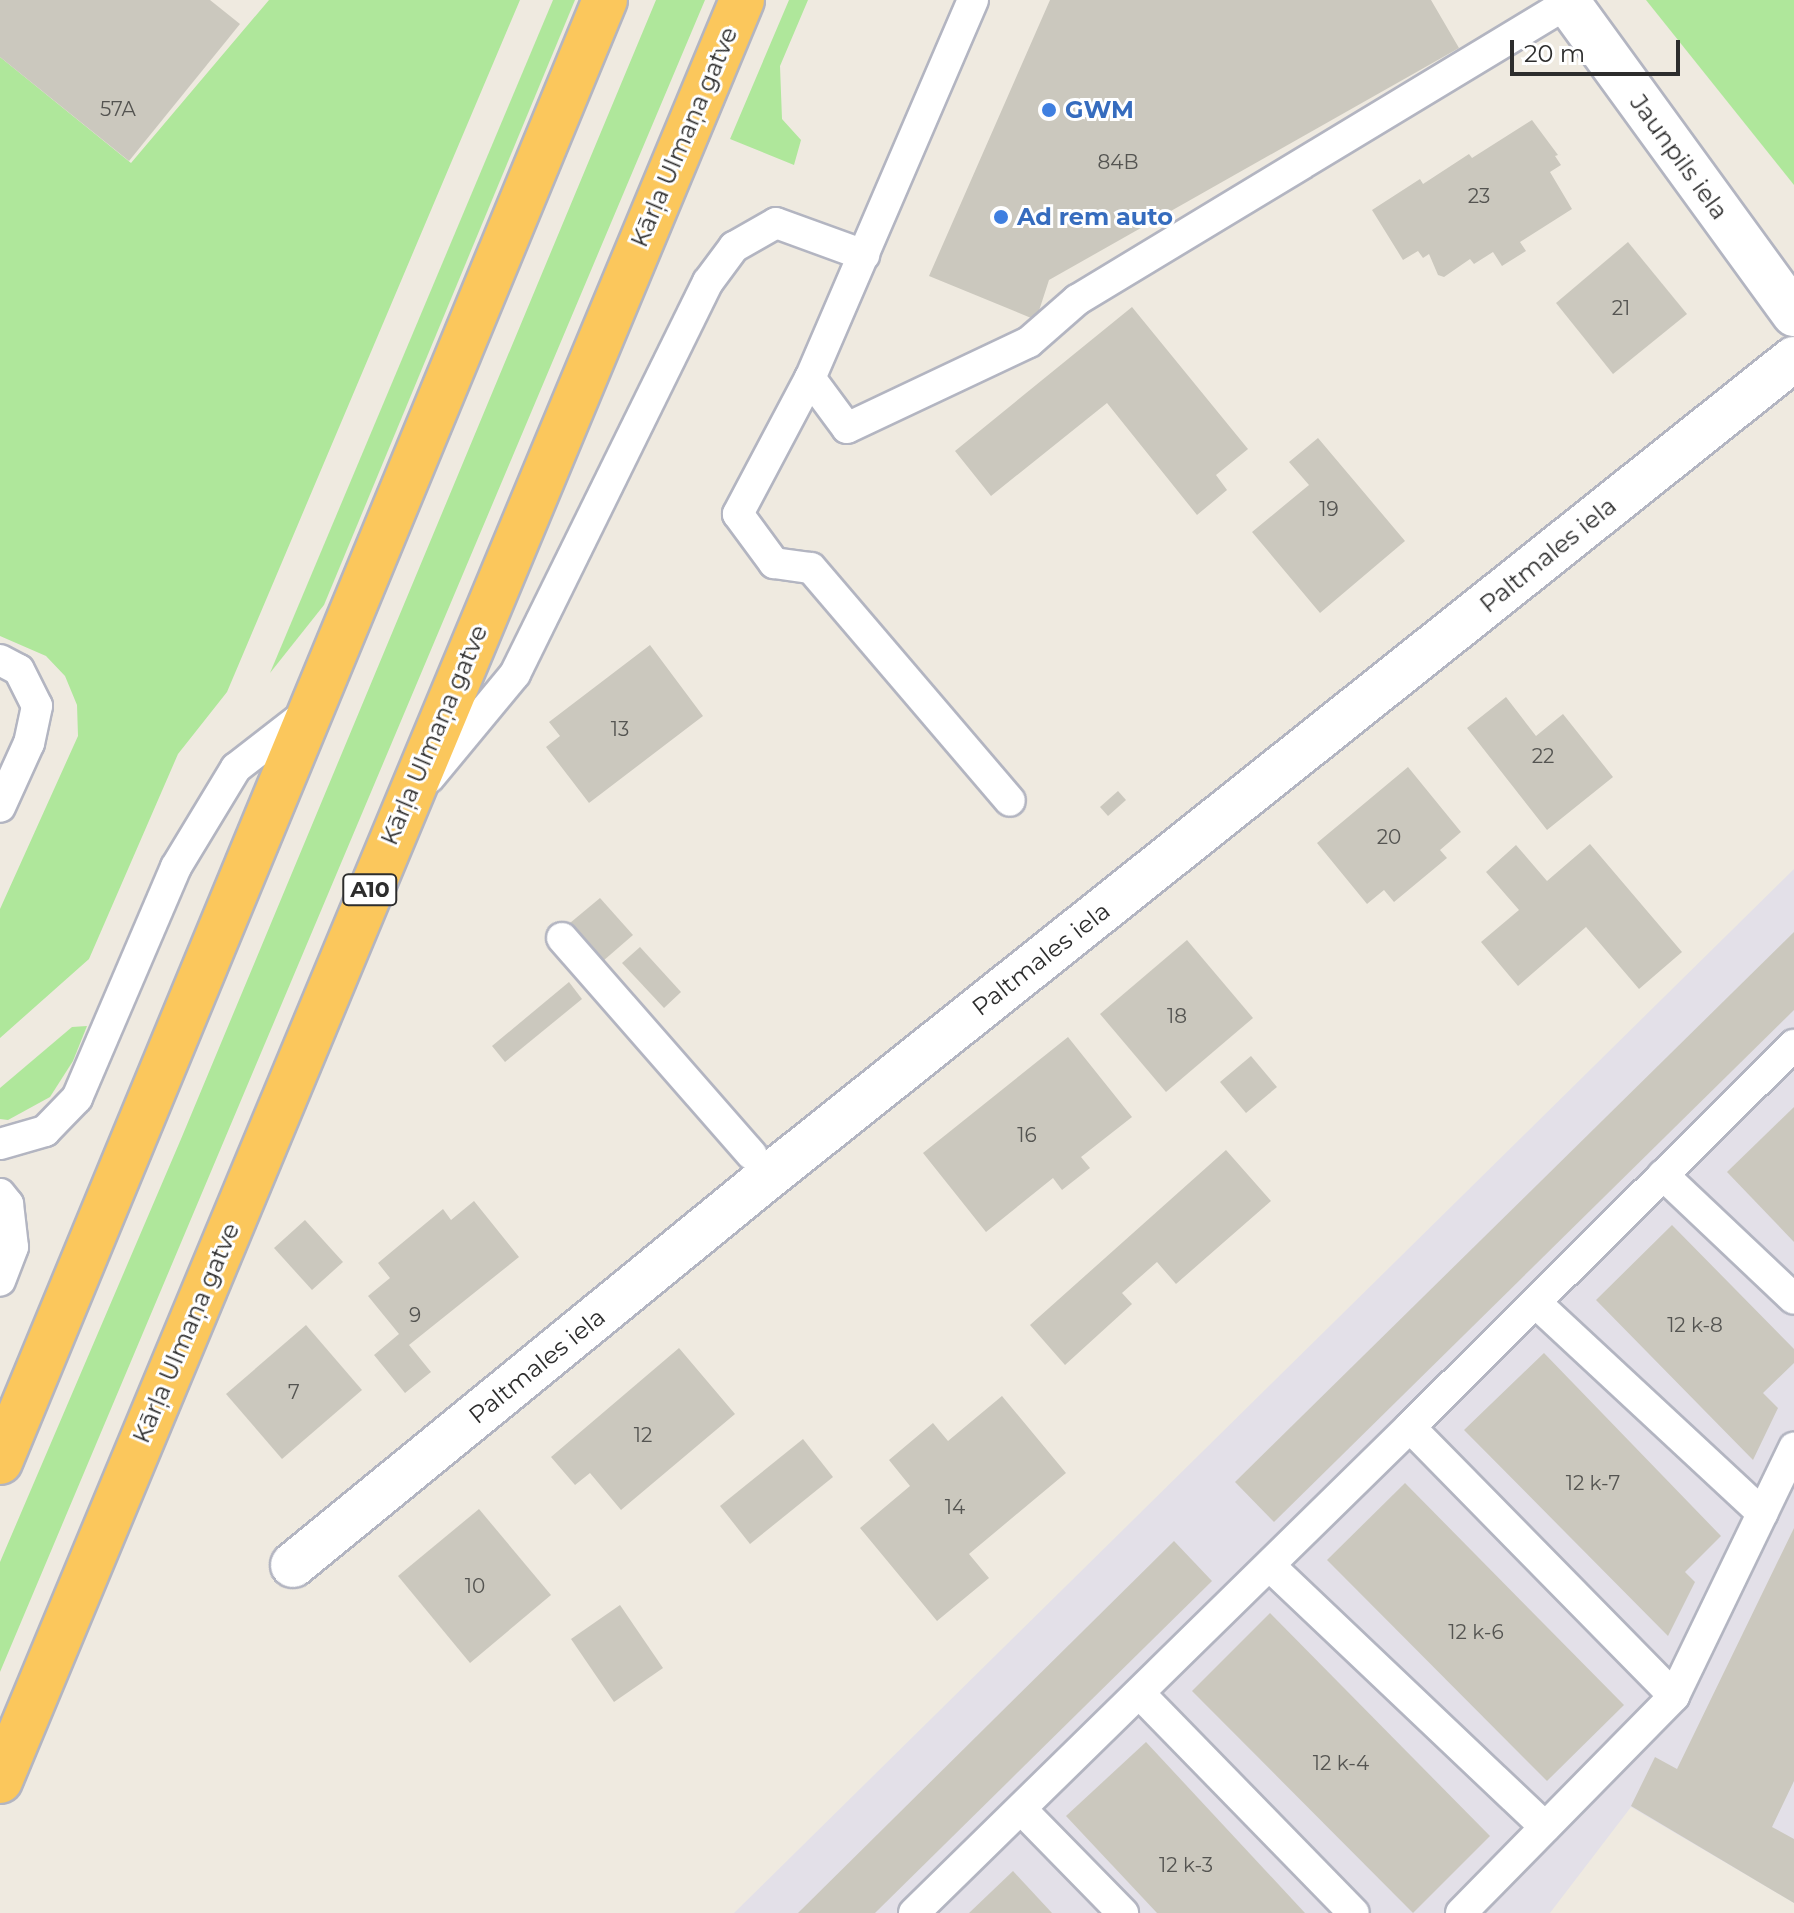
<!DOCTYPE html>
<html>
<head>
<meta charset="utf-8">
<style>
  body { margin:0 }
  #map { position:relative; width:1794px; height:1913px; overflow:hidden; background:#efeae0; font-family:Montserrat,sans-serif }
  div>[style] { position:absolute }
  .industrial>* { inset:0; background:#e3e0e8 }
  .green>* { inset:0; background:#afe79b }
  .building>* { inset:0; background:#cbc8be }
  .roads { filter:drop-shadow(2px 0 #b3b5c1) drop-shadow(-2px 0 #b3b5c1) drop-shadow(0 2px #b3b5c1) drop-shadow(0 -2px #b3b5c1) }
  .service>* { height:30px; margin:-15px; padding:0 15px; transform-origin:15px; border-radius:15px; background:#fff }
  .minor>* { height:44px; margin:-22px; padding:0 22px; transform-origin:22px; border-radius:22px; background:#fff }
  .trunk>* { height:44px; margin:-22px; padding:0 22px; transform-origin:22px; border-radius:22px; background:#fbc75c }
  .dots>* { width:22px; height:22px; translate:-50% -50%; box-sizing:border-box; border:4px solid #fff; border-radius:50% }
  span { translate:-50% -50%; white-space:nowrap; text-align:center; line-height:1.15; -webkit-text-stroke:6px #fff; paint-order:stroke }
  .number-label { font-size:20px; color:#545451 }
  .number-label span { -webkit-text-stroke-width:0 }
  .shield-label span { padding:2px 6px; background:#fff; border:2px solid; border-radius:6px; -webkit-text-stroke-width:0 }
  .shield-label { font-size:22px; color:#2d2d2d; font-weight:700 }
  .shop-label { font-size:24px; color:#366cbe; font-weight:700 }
  .left { translate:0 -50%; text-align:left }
  .street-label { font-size:24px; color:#2d2d2d }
  .scale { position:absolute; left:1510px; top:40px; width:170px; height:36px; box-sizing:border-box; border:4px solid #2d2d2d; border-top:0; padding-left:10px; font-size:24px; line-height:28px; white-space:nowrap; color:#2d2d2d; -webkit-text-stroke:6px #fff; paint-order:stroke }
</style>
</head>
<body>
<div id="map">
  <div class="industrial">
    <i style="clip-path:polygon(1794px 869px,1794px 1903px,1631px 1807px,1550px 1913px,734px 1913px)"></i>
  </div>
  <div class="green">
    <i style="clip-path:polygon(269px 0,520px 0,227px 692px,178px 754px,89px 959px,0 1038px,0 909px,78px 736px,77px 705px,65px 676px,46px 656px,0 636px,0 57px,131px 163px)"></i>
    <i style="clip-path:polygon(553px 0,575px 0,324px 605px,270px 673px)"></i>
    <i style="clip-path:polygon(656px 0,705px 0,0 1672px,0 1562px,181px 1139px)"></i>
    <i style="clip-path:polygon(789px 0,808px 0,780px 66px,782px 119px,801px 140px,794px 165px,730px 139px)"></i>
    <i style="clip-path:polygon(1646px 0,1794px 0,1794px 185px)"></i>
    <i style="clip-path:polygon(87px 1026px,73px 1061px,50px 1097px,8px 1120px,0 1119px,0 1088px,72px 1027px)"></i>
  </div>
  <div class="building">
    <i style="clip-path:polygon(0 0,210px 0,240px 24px,129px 161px,0 57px)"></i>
    <i style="clip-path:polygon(1050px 0,1431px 0,1459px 48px,1049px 280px,1036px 320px,929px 276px)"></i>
    <i style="clip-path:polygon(1532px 120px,1558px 155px,1555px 156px,1561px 165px,1550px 172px,1572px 209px,1520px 242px,1526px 251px,1502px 266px,1493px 252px,1474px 264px,1470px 259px,1444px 277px,1438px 275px,1429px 254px,1423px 258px,1418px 251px,1403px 260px,1372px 210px,1420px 179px,1423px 184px,1469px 154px,1472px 158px)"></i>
    <i style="clip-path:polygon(1628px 242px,1687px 314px,1613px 374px,1556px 303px)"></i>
    <i style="clip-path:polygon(1132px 307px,1248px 449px,1216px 475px,1227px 490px,1197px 515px,1107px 403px,991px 496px,955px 451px)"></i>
    <i style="clip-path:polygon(1318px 438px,1405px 541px,1320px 613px,1252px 532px,1309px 485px,1289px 462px)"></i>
    <i style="clip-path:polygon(650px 645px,703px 716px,589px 803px,546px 747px,560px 736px,549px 722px)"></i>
    <i style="clip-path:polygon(1506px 697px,1536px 736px,1563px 714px,1613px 777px,1547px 830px,1467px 728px)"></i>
    <i style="clip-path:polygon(1408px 767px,1461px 832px,1440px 850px,1447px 858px,1394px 902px,1384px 890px,1367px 904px,1317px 843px)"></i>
    <i style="clip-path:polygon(1118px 791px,1126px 800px,1108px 816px,1100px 807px)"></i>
    <i style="clip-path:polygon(1590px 844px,1682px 952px,1639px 989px,1586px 927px,1518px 986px,1481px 942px,1519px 910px,1486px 872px,1516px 845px,1547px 881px)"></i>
    <i style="clip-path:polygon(600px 898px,633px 935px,603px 961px,570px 923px)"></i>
    <i style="clip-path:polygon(1794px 932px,1794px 1010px,1274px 1522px,1235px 1482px)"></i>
    <i style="clip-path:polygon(1187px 940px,1253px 1018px,1166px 1092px,1100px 1014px)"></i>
    <i style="clip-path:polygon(640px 947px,681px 992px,664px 1008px,622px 963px)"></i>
    <i style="clip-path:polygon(569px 982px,582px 999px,505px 1062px,492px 1046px)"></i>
    <i style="clip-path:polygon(1068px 1037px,1132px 1117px,1081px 1157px,1090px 1168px,1062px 1190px,1053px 1178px,986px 1232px,923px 1153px)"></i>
    <i style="clip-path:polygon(1251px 1056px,1277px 1087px,1246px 1113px,1220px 1082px)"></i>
    <i style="clip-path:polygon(1794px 1107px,1794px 1242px,1727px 1172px)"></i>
    <i style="clip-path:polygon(1226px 1150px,1271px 1201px,1176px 1284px,1157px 1262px,1122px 1293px,1132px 1304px,1065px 1365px,1030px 1325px)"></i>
    <i style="clip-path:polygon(474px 1201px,519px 1257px,409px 1345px,431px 1372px,405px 1393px,374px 1355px,399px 1334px,368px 1296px,390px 1278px,378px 1263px,443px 1209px,451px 1220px)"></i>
    <i style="clip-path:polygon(305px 1220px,343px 1262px,312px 1290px,274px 1248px)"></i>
    <i style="clip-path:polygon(1672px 1225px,1794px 1349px,1794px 1363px,1763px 1393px,1778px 1408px,1753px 1460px,1596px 1300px)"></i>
    <i style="clip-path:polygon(306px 1325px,362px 1390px,282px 1459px,226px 1394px)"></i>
    <i style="clip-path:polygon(679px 1348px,735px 1414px,621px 1510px,590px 1473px,575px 1485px,551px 1457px)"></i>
    <i style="clip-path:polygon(1544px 1353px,1721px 1536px,1685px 1572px,1695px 1582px,1668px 1636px,1464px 1430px)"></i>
    <i style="clip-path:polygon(1002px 1396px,1066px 1473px,969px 1554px,989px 1578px,937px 1621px,860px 1528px,910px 1486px,889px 1460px,933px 1423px,948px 1441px)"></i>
    <i style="clip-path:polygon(803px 1439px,833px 1477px,750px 1544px,720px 1506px)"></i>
    <i style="clip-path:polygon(1405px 1483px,1624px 1705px,1547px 1781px,1327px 1560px)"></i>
    <i style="clip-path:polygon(479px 1509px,551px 1595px,470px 1663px,398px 1576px)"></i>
    <i style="clip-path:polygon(1794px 1528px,1794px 1781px,1772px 1827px,1794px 1839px,1794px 1903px,1631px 1806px,1655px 1757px,1677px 1769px)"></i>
    <i style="clip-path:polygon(1174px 1541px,1212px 1581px,875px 1913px,798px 1913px)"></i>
    <i style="clip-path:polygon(620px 1605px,663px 1668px,614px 1702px,571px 1639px)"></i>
    <i style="clip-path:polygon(1270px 1613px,1490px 1836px,1413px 1913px,1192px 1691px)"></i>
    <i style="clip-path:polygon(1146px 1742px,1305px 1913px,1157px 1913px,1066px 1816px)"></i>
    <i style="clip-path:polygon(1013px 1871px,1052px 1913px,969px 1913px)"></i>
  </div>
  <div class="roads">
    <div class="service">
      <i style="left:973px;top:0;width:412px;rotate:113.3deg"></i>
      <i style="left:810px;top:378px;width:62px;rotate:53.5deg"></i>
      <i style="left:847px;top:428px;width:201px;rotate:-25.3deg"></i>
      <i style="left:1029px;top:342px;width:64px;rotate:-41.2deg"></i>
      <i style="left:1077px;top:300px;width:574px;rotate:-31.17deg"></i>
      <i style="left:810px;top:378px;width:154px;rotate:117.9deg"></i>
      <i style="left:738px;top:514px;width:61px;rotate:53.7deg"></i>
      <i style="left:774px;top:563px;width:37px;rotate:8deg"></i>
      <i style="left:811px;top:568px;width:306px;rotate:49.5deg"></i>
      <i style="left:0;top:660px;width:21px;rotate:28deg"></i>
      <i style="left:19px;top:670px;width:40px;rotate:63.4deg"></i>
      <i style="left:37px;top:706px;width:38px;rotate:102deg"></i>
      <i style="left:29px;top:743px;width:70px;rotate:114.4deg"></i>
      <i style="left:429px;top:778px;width:135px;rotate:-50.4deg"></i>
      <i style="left:515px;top:674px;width:437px;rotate:-63.8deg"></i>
      <i style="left:708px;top:282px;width:44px;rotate:-53.4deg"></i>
      <i style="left:734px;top:247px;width:48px;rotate:-29.7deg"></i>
      <i style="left:776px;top:223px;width:94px;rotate:20deg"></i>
      <i style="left:562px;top:938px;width:288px;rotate:48.8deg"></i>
      <i style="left:0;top:1144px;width:47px;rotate:-16.1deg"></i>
      <i style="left:45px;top:1131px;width:46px;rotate:-45.9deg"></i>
      <i style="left:77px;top:1098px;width:251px;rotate:-66.8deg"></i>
      <i style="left:176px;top:867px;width:116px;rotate:-58.8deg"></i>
      <i style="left:236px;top:768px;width:90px;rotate:-37.8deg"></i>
      <i style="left:1663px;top:1175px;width:180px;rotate:43.4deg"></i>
      <i style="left:0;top:1194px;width:13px;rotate:51deg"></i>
      <i style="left:8px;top:1204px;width:43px;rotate:83.4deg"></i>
      <i style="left:13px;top:1247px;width:36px;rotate:111deg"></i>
      <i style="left:1536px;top:1303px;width:309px;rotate:42.9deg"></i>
      <i style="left:1271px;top:1567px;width:378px;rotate:43.5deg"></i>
      <i style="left:1140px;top:1694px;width:306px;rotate:45.7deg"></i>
      <i style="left:1674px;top:1696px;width:377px;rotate:-134.5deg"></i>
      <i style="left:1410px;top:1427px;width:542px;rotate:-44.85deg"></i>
      <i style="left:1021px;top:1809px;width:146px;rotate:45.6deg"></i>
      <i style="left:914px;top:1913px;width:694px;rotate:-44.42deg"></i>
      <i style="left:1461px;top:1913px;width:304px;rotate:-45.5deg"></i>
      <i style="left:1674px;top:1696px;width:276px;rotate:-64.2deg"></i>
    </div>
    <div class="minor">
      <i style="left:1566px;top:0;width:388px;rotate:54deg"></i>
      <i style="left:293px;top:1565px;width:615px;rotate:-39.26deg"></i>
      <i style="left:769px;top:1176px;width:1311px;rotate:-38.56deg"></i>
    </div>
    <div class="trunk">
      <i style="left:0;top:1462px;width:1582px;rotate:-67.52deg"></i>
      <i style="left:0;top:1781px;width:1929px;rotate:-67.38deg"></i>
    </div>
  </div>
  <div class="dots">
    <i style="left:1049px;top:110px;background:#3f7fe0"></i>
    <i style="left:1001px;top:217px;background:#3f7fe0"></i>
  </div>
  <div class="number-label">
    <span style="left:118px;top:109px">57A</span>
    <span style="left:1118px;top:162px">84B</span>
    <span style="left:1479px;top:196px">23</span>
    <span style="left:1621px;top:308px">21</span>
    <span style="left:1329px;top:509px">19</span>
    <span style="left:620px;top:729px">13</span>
    <span style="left:1543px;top:756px">22</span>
    <span style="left:1389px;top:837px">20</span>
    <span style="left:1177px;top:1016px">18</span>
    <span style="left:1027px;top:1135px">16</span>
    <span style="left:415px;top:1315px">9</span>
    <span style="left:1695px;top:1325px">12 k-8</span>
    <span style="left:294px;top:1392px">7</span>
    <span style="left:643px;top:1435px">12</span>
    <span style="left:1593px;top:1483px">12 k-7</span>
    <span style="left:955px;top:1507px">14</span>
    <span style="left:475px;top:1586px">10</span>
    <span style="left:1476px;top:1632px">12 k-6</span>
    <span style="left:1341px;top:1763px">12 k-4</span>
    <span style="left:1186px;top:1865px">12 k-3</span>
  </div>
  <div class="shield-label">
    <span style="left:370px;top:890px">A10</span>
  </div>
  <div class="shop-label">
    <span class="left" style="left:1065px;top:110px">GWM</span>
    <span class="left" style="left:1017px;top:217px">Ad rem auto</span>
  </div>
  <div class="street-label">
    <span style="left:684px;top:137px;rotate:-67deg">Kārļa Ulmaņa gatve</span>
    <span style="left:1679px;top:157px;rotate:54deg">Jaunpils iela</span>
    <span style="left:1548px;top:555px;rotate:-39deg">Paltmales iela</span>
    <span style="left:434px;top:735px;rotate:-67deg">Kārļa Ulmaņa gatve</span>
    <span style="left:1041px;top:959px;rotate:-38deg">Paltmales iela</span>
    <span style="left:186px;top:1333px;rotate:-67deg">Kārļa Ulmaņa gatve</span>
    <span style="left:537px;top:1366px;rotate:-39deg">Paltmales iela</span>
  </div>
  <div class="scale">20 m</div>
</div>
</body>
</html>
